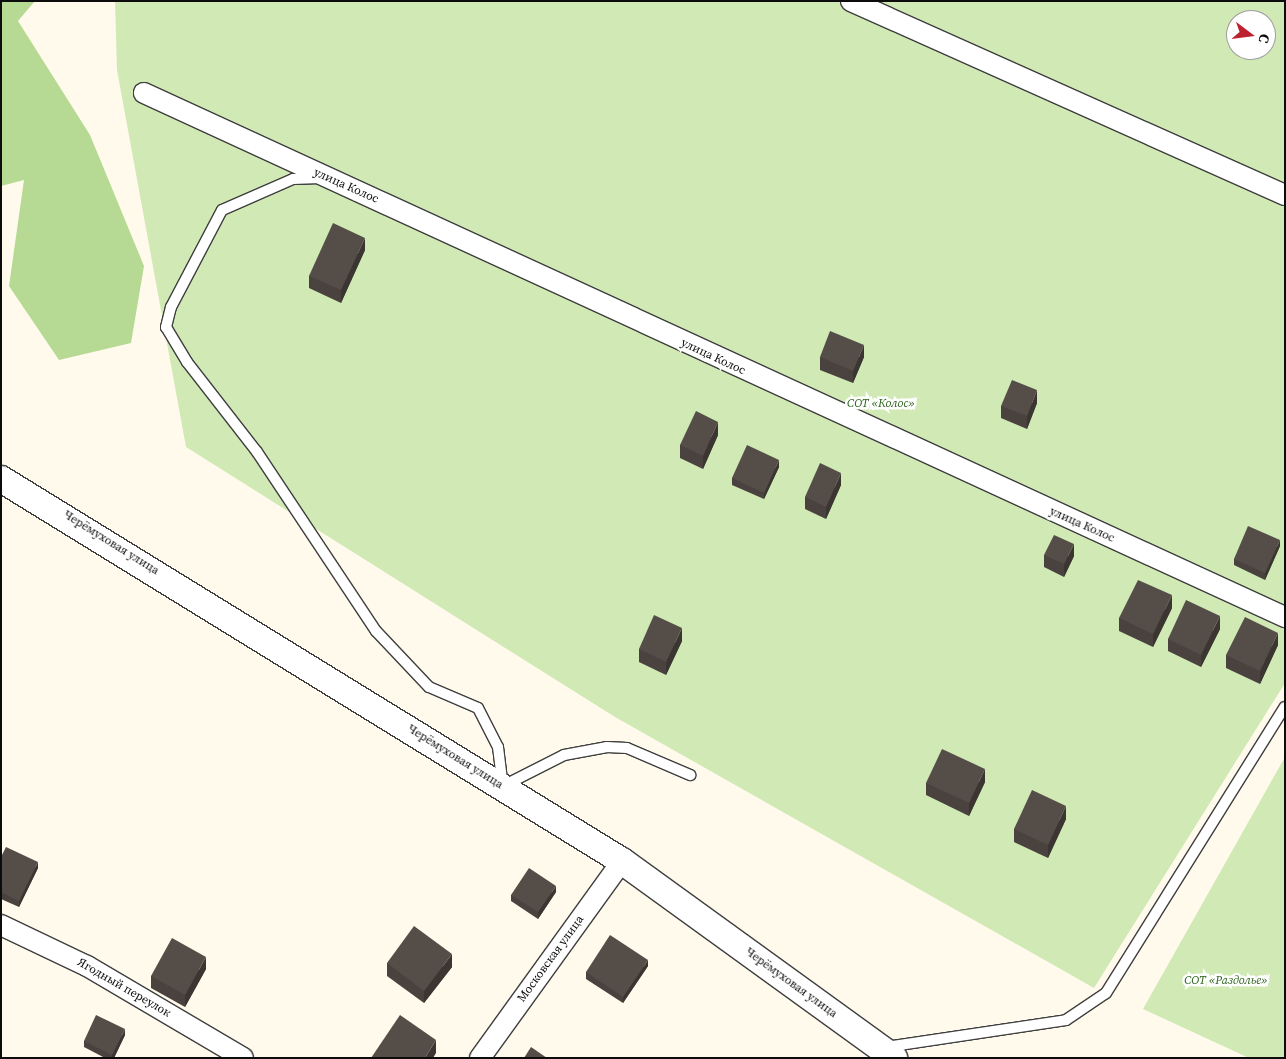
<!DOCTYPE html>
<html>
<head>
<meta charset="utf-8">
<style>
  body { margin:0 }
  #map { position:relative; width:1286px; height:1059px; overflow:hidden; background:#fffaeb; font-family:"Source Serif 4",serif }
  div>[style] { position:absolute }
  .green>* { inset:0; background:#d1e9b5 }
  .forest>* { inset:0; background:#b6da94 }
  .roads { filter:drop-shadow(1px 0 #3f3f3f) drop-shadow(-1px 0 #3f3f3f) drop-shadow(0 1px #3f3f3f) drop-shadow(0 -1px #3f3f3f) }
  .service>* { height:10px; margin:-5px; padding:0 5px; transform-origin:5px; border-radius:5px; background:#fff }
  .minor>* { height:20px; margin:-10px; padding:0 10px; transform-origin:10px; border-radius:10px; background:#fff }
  .tertiary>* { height:26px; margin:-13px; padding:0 13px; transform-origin:13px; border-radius:13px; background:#fff }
  .wall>* { inset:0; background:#49423e }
  .shaded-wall>* { inset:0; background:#3c3632 }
  .building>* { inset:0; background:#554d48 }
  span { translate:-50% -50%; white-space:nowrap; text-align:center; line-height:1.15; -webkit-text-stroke:5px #fff; paint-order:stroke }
  .street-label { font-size:12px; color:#0c0c0c }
  .park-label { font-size:12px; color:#2d641c; font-style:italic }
  .frame { position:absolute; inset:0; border:2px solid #0c0c0c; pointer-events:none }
  .north { position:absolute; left:1226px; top:10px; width:50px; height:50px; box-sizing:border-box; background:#fff; border:1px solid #9e9e9e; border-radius:50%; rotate:105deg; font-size:14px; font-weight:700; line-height:20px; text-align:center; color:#0c0c0c }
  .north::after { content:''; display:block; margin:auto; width:18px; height:22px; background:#bd232f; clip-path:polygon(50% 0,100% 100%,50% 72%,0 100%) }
</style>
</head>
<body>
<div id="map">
  <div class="green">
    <i style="clip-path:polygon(evenodd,115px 1px,1285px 1px,1285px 683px,1094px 988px,615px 717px,186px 447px,117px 70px,115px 1px,1236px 20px,1266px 20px,1266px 50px,1236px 50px,1236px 20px)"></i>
    <i style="clip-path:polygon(1285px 757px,1285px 1058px,1249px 1058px,1143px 1009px)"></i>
  </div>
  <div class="forest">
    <i style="clip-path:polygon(1px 1px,35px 1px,18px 21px,90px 135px,144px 266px,131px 343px,59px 360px,9px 286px,24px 180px,1px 186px)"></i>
  </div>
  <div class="roads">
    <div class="service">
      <i style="left:320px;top:178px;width:27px;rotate:178deg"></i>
      <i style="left:293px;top:179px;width:77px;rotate:156.4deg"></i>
      <i style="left:222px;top:210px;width:110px;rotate:117.7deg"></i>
      <i style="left:171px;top:307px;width:21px;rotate:104deg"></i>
      <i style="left:166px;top:327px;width:41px;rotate:59deg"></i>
      <i style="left:187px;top:362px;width:114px;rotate:52.1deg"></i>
      <i style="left:257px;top:452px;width:215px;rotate:56.4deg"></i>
      <i style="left:376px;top:631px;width:77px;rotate:46.6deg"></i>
      <i style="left:429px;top:687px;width:53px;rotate:23.2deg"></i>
      <i style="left:478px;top:708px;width:44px;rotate:62.9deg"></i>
      <i style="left:498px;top:747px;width:39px;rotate:83deg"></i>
      <i style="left:503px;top:786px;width:68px;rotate:-26.9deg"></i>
      <i style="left:564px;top:755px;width:44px;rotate:-10.5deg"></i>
      <i style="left:607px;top:747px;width:20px;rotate:3deg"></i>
      <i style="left:627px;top:748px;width:69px;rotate:23.2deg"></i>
      <i style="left:886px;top:1047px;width:182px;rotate:-8.5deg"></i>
      <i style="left:1066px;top:1020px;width:48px;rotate:-34deg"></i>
      <i style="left:1106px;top:993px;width:337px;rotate:-58deg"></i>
    </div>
    <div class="minor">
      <i style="left:851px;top:1px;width:475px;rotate:24.1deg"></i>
      <i style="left:144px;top:93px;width:1256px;rotate:24.67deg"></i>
      <i style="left:1px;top:925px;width:95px;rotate:25.5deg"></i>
      <i style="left:87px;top:966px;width:181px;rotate:30.5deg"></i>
      <i style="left:480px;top:1058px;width:243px;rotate:-54.2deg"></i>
    </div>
    <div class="tertiary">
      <i style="left:1px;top:479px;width:729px;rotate:31.6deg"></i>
      <i style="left:622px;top:861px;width:336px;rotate:35.9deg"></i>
    </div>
  </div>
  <div class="wall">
    <i style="clip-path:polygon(365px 250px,341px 303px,309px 288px,309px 276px)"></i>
    <i style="clip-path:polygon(820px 357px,864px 357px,853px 383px,820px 370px)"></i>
    <i style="clip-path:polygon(1037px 403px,1027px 429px,1001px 418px,1001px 406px)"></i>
    <i style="clip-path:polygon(718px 435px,703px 469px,680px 458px,680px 445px)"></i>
    <i style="clip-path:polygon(779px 467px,764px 499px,732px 485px,732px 478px)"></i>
    <i style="clip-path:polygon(841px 485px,826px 519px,805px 509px,805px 497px)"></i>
    <i style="clip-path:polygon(1280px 546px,1265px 580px,1234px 565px,1234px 559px)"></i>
    <i style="clip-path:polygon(1044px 555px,1074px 556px,1064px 577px,1044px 567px)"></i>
    <i style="clip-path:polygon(1172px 608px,1153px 647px,1119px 631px,1119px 618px)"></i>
    <i style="clip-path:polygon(1220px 629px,1201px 667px,1168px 651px,1168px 639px)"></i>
    <i style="clip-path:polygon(682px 641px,666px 675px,639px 662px,639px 649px)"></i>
    <i style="clip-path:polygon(1278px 645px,1260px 684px,1226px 668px,1226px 655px)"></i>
    <i style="clip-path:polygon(985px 782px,969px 816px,926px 795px,926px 783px)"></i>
    <i style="clip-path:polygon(1066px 819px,1048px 858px,1014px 842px,1014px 829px)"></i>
    <i style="clip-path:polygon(1px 857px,38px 868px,19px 907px,1px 899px)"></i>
    <i style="clip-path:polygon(556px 892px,538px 919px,511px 901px,511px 895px)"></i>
    <i style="clip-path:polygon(387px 963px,452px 967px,424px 1003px,387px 976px)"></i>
    <i style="clip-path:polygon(648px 966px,623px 1003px,586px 979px,586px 972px)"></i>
    <i style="clip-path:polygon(206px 969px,185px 1007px,151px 988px,151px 976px)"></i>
    <i style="clip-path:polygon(125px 1035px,114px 1058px,105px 1058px,84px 1047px,84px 1041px)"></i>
  </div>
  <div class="shaded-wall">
    <i style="clip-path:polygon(365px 238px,365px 250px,341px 303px,341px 290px)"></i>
    <i style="clip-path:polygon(864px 345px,864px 357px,853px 383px,853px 371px)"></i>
    <i style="clip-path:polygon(1037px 390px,1037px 403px,1027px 429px,1027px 416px)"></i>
    <i style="clip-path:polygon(718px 422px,718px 435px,703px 469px,703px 456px)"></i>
    <i style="clip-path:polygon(779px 460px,779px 467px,764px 499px,764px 493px)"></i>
    <i style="clip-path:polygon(841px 473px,841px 485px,826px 519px,826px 507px)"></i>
    <i style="clip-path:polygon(1280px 540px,1280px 546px,1265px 580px,1265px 573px)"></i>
    <i style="clip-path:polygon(1074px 544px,1074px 556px,1064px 577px,1064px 564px)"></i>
    <i style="clip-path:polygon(1172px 595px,1172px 608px,1153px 647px,1153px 634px)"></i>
    <i style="clip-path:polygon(1220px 616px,1220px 629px,1201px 667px,1201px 655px)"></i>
    <i style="clip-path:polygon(682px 628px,682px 641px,666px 675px,666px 662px)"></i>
    <i style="clip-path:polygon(1278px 633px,1278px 645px,1260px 684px,1260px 671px)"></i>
    <i style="clip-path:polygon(985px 769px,985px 782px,969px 816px,969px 803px)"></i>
    <i style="clip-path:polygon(1066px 806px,1066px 819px,1048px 858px,1048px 845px)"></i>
    <i style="clip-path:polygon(38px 862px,38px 868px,19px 907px,19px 901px)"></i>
    <i style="clip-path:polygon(556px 886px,556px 892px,538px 919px,538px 912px)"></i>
    <i style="clip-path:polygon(452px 954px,452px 967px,424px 1003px,424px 991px)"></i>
    <i style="clip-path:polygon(206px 957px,206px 969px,185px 1007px,185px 995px)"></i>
    <i style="clip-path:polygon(648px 960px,648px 966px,623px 1003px,623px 997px)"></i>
    <i style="clip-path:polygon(125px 1029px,125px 1035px,114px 1058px,112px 1058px,112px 1055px)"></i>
    <i style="clip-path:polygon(436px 1040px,436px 1053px,433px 1058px,425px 1058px)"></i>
  </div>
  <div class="building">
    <i style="clip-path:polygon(333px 223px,365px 238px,341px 290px,309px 276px)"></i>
    <i style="clip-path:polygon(830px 331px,864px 345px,853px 371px,820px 357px)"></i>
    <i style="clip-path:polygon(1012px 380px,1037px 390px,1027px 416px,1001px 406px)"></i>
    <i style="clip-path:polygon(696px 411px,718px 422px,703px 456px,680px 445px)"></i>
    <i style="clip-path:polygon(747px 445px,779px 460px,764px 493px,732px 478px)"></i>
    <i style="clip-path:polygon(820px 463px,841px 473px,826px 507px,805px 497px)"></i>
    <i style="clip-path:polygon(1248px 526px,1280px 540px,1265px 573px,1234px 559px)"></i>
    <i style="clip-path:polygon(1054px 535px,1074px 544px,1064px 564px,1044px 555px)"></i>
    <i style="clip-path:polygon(1138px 580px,1172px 595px,1153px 634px,1119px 618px)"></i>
    <i style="clip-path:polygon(1186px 600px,1220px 616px,1201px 655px,1168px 639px)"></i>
    <i style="clip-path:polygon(654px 615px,682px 628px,666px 662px,639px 649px)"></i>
    <i style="clip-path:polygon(1245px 617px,1278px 633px,1260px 671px,1226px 655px)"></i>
    <i style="clip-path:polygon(942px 749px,985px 769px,969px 803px,926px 783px)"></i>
    <i style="clip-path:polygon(1032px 790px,1066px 806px,1048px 845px,1014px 829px)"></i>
    <i style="clip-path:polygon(6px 847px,38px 862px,19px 901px,1px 892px,1px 857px)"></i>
    <i style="clip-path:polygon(529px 868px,556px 886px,538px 912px,511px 895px)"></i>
    <i style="clip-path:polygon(414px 926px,452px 954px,424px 991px,387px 963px)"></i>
    <i style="clip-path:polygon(610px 935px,648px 960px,623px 997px,586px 972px)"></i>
    <i style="clip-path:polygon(172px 938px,206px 957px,185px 995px,151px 976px)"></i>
    <i style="clip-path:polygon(96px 1015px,125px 1029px,112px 1055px,84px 1041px)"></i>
    <i style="clip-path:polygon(400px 1015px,436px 1040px,425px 1058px,371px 1058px)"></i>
    <i style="clip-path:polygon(531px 1047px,547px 1058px,524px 1058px)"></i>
  </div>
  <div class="street-label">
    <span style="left:346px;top:186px;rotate:24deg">улица Колос</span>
    <span style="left:713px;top:357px;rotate:25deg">улица Колос</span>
    <span style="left:1082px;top:525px;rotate:24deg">улица Колос</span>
    <span style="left:111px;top:543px;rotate:32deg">Черёмуховая улица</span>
    <span style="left:455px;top:757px;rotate:32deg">Черёмуховая улица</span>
    <span style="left:551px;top:959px;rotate:-54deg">Московская улица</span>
    <span style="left:791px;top:983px;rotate:36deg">Черёмуховая улица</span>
    <span style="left:124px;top:988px;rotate:30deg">Ягодный переулок</span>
  </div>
  <div class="park-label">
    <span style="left:881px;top:404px">СОТ «Колос»</span>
    <span style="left:1226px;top:981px">СОТ «Раздолье»</span>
  </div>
  <div class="frame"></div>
  <div class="north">С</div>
</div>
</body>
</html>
